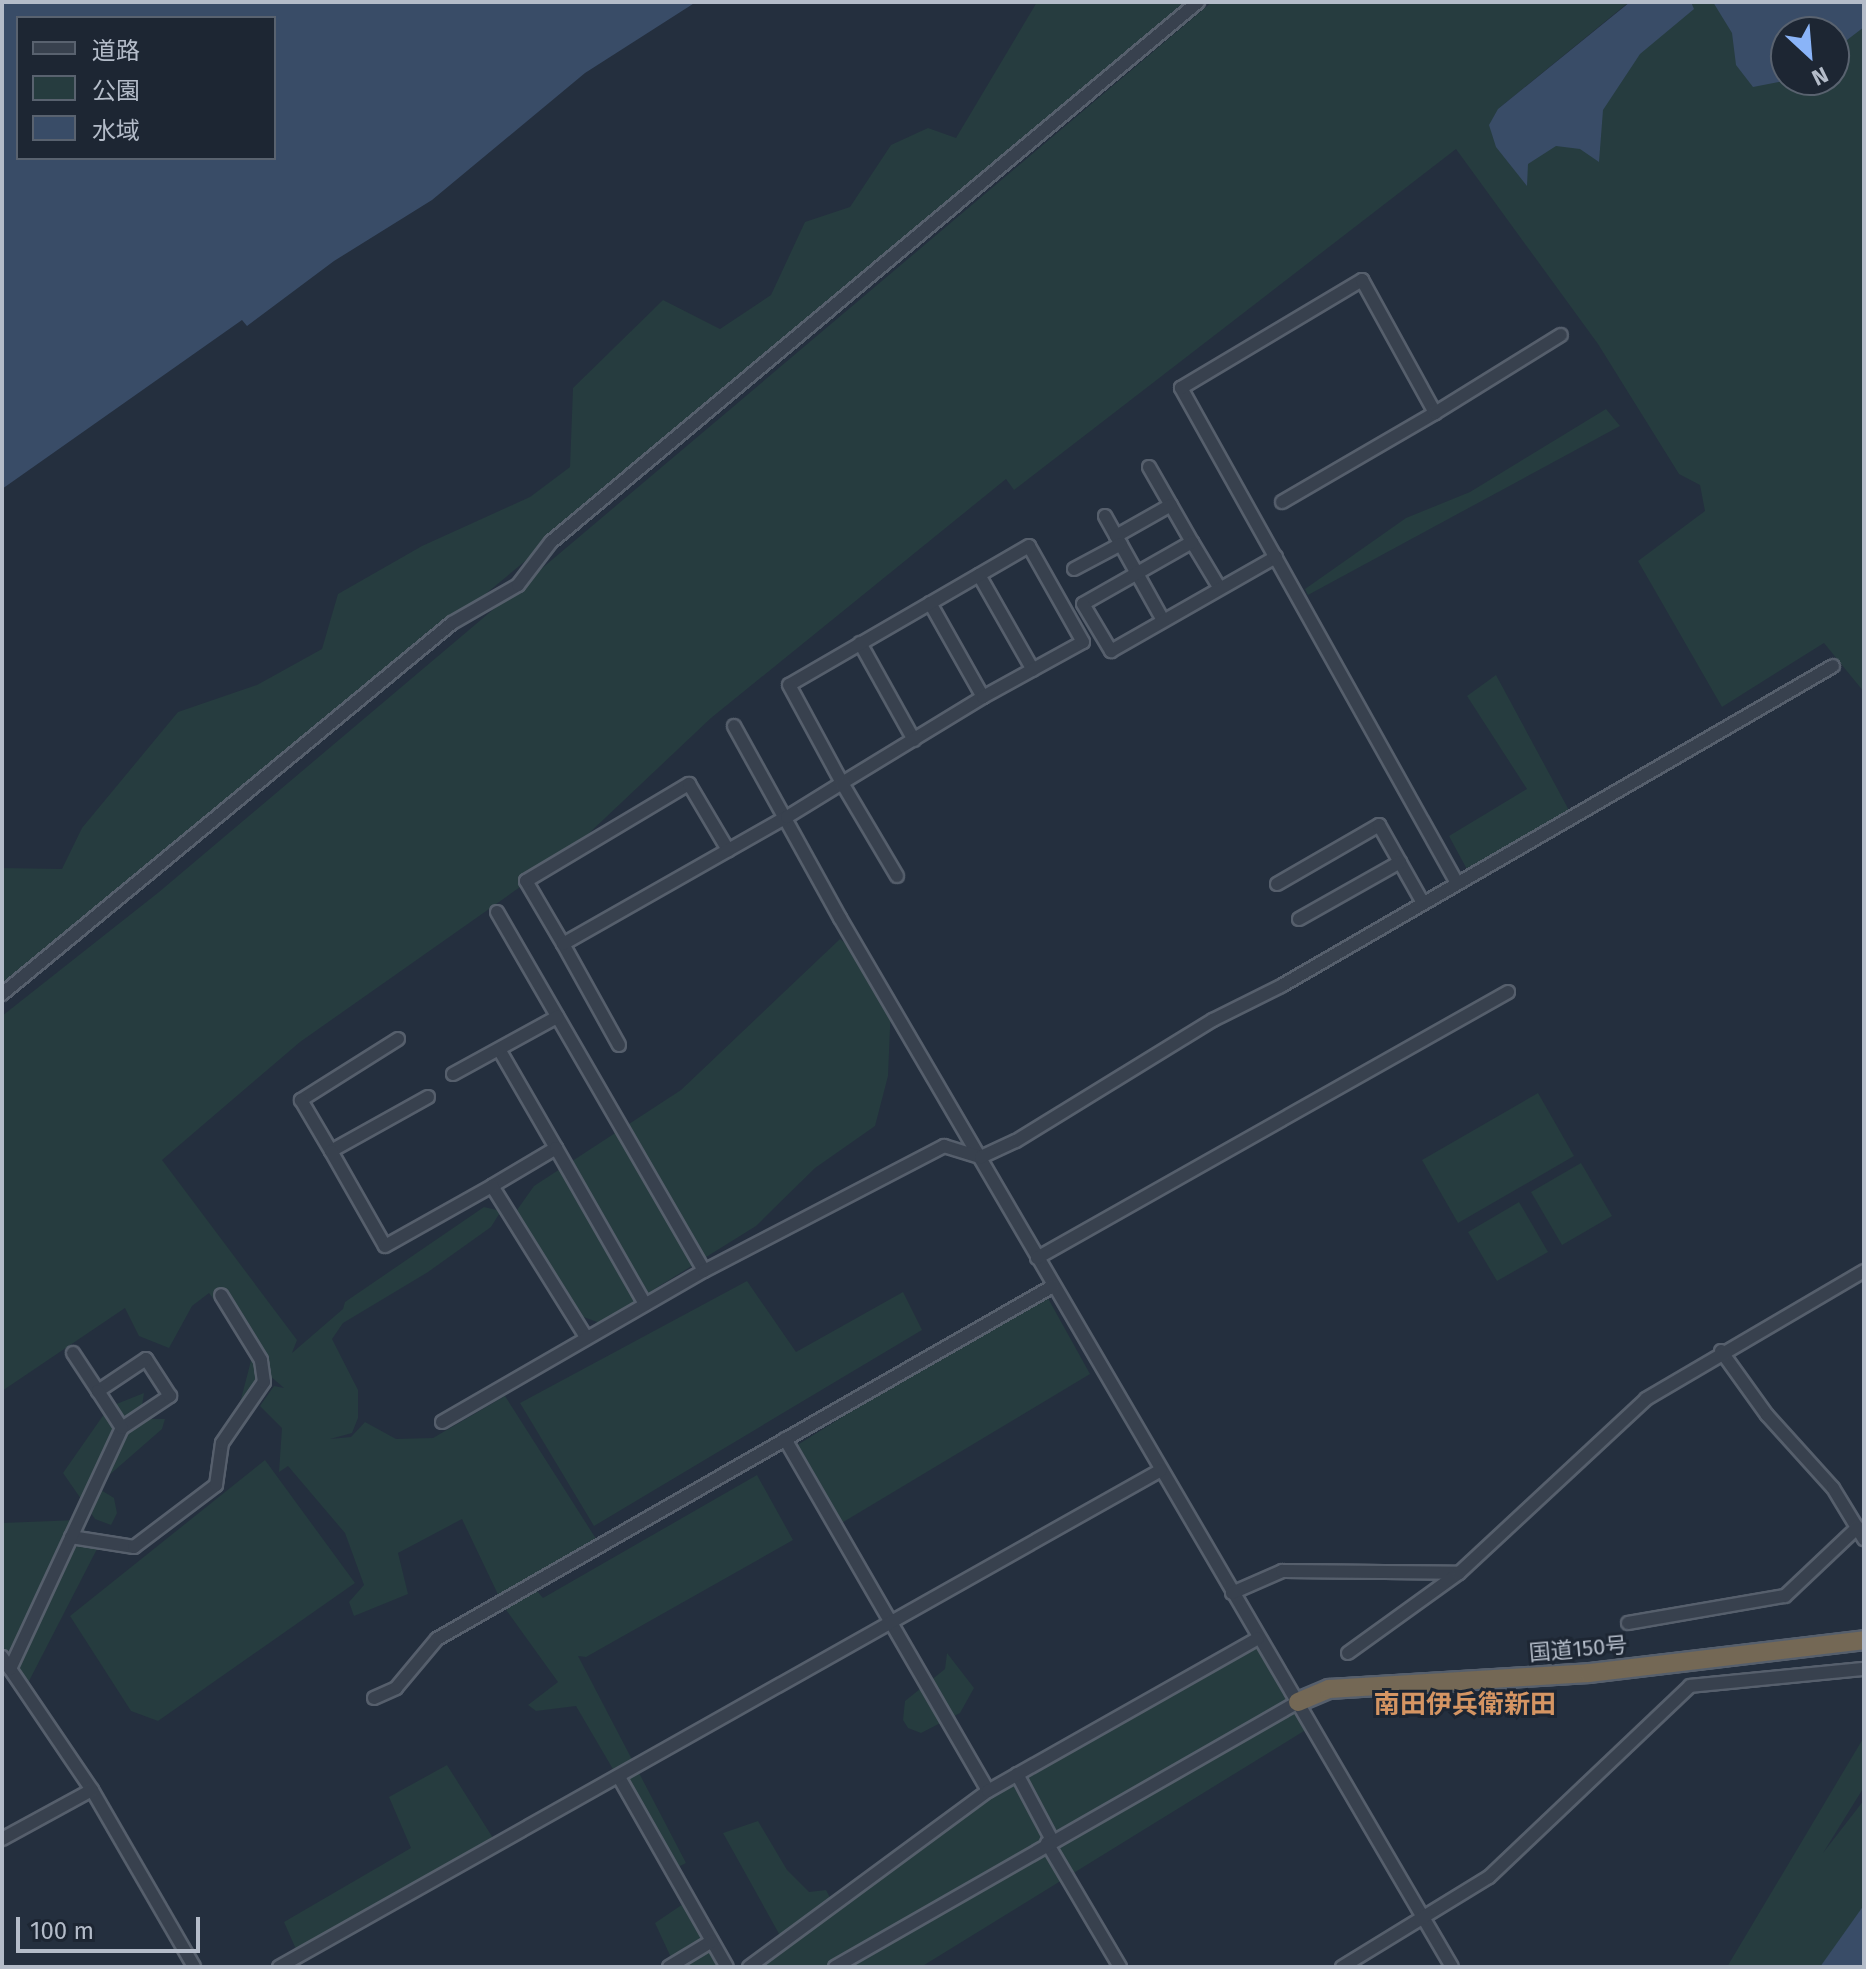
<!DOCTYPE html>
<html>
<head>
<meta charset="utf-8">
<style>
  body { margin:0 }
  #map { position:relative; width:1866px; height:1969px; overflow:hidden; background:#242f3e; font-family:"Fira Sans","Noto Sans JP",sans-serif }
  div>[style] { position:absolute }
  .green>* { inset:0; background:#263c3f }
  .water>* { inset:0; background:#394c67 }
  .roads { filter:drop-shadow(2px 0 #565f6c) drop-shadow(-2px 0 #565f6c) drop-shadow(0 2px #565f6c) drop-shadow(0 -2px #565f6c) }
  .minor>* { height:12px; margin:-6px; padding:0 6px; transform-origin:6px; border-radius:6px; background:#38414e }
  .highway>* { height:18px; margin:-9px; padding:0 9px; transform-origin:9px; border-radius:9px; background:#746855 }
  span { translate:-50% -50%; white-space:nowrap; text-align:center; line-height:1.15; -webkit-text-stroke:6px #1d2633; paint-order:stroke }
  .street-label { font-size:22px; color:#b4bcc9 }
  .quarter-label { font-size:26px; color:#d59563; font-weight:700 }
  .frame { position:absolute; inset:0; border:4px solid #b4bcc9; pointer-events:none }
  .legend { position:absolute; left:16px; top:16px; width:260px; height:144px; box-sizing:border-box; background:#1d2633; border:2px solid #59626f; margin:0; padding:10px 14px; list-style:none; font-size:24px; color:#b4bcc9 }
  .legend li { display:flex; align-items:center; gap:16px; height:40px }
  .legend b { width:40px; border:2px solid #59626f }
  .north { position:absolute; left:1770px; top:16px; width:80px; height:80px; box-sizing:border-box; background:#1d2633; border:2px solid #59626f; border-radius:50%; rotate:154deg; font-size:22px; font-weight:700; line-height:32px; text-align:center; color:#b4bcc9 }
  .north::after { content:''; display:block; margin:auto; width:28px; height:36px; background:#8ab4f8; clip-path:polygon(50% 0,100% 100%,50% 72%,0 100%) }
  .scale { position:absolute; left:16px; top:1917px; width:184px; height:36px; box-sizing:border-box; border:4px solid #b4bcc9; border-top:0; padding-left:10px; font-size:24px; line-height:28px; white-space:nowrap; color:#b4bcc9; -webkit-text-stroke:6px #1d2633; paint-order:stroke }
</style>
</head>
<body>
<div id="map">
  <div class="green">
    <i style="clip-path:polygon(1037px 2px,1201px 2px,2px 994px,2px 868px,62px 869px,82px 828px,178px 712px,257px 685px,322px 649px,338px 594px,422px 546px,530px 497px,570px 467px,573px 388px,663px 300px,720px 329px,771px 295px,805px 222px,850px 207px,891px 145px,928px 128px,956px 138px)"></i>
    <i style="clip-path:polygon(evenodd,1212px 2px,1629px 2px,1498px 109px,1659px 2px,1864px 2px,1864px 692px,1824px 643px,1722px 707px,1638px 561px,1705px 511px,1700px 485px,1679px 474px,1598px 344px,1456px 149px,1014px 490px,1006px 479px,711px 718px,567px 854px,300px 1042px,162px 1160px,297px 1340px,292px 1353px,343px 1309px,345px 1302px,484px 1207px,501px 1211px,491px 1227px,428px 1272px,343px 1323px,332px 1339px,358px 1390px,358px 1418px,352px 1433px,330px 1439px,351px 1437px,365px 1422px,396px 1439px,433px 1438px,505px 1396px,600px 1545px,532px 1585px,543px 1598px,757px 1475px,793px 1540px,586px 1657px,578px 1656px,686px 1863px,672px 1870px,576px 1706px,536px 1711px,528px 1705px,558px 1682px,504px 1607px,462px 1519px,398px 1553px,408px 1594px,354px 1616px,349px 1602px,364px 1585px,345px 1533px,288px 1466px,279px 1472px,282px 1428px,260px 1406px,274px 1386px,284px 1388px,269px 1375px,234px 1426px,253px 1353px,209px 1293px,192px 1306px,169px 1348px,139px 1336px,125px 1308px,2px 1391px,2px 1016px,159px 892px,1212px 2px,1786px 32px,1834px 32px,1834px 80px,1786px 80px,1786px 32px)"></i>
    <i style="clip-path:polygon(1606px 409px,1620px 426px,1308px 595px,1305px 589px,1406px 518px,1470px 492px)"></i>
    <i style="clip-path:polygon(1496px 675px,1571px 814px,1470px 875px,1449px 836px,1527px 789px,1467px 696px)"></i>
    <i style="clip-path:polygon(840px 939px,865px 960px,891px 1004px,888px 1076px,875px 1126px,815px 1168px,756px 1226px,600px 1323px,578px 1315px,534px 1258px,517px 1210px,534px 1186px,681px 1090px)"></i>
    <i style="clip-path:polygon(1538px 1093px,1574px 1156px,1458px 1223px,1422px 1160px)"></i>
    <i style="clip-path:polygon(1581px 1163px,1612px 1216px,1562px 1245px,1531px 1192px)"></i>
    <i style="clip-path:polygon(1519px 1202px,1548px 1252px,1497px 1281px,1468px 1232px)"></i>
    <i style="clip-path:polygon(747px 1281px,796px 1352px,903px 1292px,922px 1330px,594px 1526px,520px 1403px)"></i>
    <i style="clip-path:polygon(1044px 1291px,1090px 1374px,835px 1527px,791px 1449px)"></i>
    <i style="clip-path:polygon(144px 1393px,140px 1419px,165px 1419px,162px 1429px,107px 1477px,101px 1490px,114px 1498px,117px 1513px,111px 1525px,95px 1519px,63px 1473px,109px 1407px)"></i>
    <i style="clip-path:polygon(265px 1460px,355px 1583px,158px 1721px,131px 1711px,70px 1616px)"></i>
    <i style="clip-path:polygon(78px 1520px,97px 1549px,28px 1683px,2px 1645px,2px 1523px)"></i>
    <i style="clip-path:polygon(1258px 1638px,1312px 1726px,921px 1967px,747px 1967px,783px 1941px,723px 1833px,758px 1821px,787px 1870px,809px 1892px,826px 1890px,834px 1905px,991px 1796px)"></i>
    <i style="clip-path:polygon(947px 1653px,974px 1688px,960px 1713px,921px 1733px,908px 1728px,903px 1720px,905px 1701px,945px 1669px)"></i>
    <i style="clip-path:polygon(1864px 1737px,1864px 1787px,1823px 1853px,1864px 1800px,1864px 1967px,1727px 1967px)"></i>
    <i style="clip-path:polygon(447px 1765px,498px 1846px,299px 1956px,284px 1922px,411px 1848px,389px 1797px)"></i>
    <i style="clip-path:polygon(689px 1900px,727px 1967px,669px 1967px,674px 1964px,655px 1923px)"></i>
  </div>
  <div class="water">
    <i style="clip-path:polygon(evenodd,2px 2px,696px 2px,585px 73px,432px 200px,334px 261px,247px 326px,242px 320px,2px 489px,2px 2px,18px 18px,274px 18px,274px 158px,18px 158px,18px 18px)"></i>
    <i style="clip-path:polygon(1630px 2px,1691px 2px,1694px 9px,1640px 54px,1603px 110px,1599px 162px,1580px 149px,1556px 146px,1528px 164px,1527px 186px,1496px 147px,1489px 125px,1498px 109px)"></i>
    <i style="clip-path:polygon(1713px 2px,1864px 2px,1864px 27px,1834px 50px,1834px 32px,1786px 32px,1789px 80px,1753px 87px,1736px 65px,1732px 33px)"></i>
    <i style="clip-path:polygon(1864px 1905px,1864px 1967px,1820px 1967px)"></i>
  </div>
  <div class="roads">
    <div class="minor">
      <i style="left:1149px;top:467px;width:86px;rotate:60.2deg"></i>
      <i style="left:1282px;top:502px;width:177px;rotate:-30.2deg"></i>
      <i style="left:1105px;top:516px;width:119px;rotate:60.9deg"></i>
      <i style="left:1116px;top:536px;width:63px;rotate:-29.4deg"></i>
      <i style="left:1074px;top:569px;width:53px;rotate:-28deg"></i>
      <i style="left:979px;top:575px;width:109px;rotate:60.4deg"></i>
      <i style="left:1219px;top:587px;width:52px;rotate:-121deg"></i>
      <i style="left:1192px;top:542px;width:125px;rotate:150.4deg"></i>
      <i style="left:1083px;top:604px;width:55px;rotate:59.2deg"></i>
      <i style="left:1111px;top:651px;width:190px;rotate:-29.7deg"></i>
      <i style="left:930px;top:603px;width:108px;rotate:60.6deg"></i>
      <i style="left:860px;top:643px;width:111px;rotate:60.9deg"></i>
      <i style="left:734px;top:726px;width:219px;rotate:61.1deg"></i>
      <i style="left:840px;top:918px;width:1214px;rotate:59.74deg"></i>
      <i style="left:1457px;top:883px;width:567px;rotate:-119.14deg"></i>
      <i style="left:1181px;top:388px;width:211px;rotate:-30.8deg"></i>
      <i style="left:1362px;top:280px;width:152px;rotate:61.2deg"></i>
      <i style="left:1435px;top:413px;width:148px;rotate:-31.8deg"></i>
      <i style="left:1277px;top:884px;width:118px;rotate:-30deg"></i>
      <i style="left:1379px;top:825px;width:90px;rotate:60.6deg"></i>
      <i style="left:497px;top:912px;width:414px;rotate:60deg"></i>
      <i style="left:1299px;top:919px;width:116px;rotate:-29.4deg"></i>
      <i style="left:563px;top:944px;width:73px;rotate:-120.4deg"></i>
      <i style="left:526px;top:881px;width:190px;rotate:-30.8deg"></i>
      <i style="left:689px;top:784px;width:77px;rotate:59.4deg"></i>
      <i style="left:2px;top:994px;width:583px;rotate:-39.5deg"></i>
      <i style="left:452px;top:623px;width:76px;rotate:-29.9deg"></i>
      <i style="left:518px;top:585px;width:54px;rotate:-52.5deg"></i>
      <i style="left:551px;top:542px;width:843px;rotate:-39.85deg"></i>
      <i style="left:398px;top:1039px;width:115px;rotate:147.8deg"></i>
      <i style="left:301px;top:1100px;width:59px;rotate:59.5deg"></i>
      <i style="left:331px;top:1151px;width:111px;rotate:-29.1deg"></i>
      <i style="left:619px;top:1045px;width:115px;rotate:-119deg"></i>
      <i style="left:563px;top:944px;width:257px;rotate:-29.6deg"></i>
      <i style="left:787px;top:817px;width:65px;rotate:-31.7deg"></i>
      <i style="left:842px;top:783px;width:165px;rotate:-31.4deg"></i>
      <i style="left:983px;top:697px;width:114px;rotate:-28.8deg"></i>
      <i style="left:1083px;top:642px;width:110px;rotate:-119.4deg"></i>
      <i style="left:1029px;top:546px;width:277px;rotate:149.9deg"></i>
      <i style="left:789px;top:685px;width:111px;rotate:61.6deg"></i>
      <i style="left:842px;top:783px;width:108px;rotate:59.4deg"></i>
      <i style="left:500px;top:1051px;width:112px;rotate:60deg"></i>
      <i style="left:556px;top:1148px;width:74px;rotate:149.3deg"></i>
      <i style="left:492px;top:1186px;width:178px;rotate:58.1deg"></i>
      <i style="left:453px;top:1074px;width:119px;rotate:-28.7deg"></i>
      <i style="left:556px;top:1148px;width:180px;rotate:60.3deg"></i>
      <i style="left:331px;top:1151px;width:109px;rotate:60.4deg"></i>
      <i style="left:385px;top:1246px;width:123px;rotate:-29.3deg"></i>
      <i style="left:1037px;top:1258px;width:541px;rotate:-29.46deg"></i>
      <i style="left:1721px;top:1351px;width:79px;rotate:54.3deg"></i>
      <i style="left:1767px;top:1415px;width:98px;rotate:47.9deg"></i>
      <i style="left:1833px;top:1488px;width:60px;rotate:58.7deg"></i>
      <i style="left:73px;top:1353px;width:45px;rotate:56.7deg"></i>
      <i style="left:442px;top:1422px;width:302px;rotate:-30deg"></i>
      <i style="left:704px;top:1271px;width:271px;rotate:-27.5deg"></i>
      <i style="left:944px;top:1146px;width:39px;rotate:17deg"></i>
      <i style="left:981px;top:1157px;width:38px;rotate:-25deg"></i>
      <i style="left:1016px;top:1141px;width:231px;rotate:-31.6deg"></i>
      <i style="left:1213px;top:1020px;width:76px;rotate:-26.6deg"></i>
      <i style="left:1281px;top:986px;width:638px;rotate:-30.1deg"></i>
      <i style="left:785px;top:1439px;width:406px;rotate:60deg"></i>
      <i style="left:71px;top:1537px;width:64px;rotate:9deg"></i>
      <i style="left:134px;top:1547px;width:103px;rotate:-37.1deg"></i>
      <i style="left:216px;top:1485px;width:42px;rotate:-81.9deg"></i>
      <i style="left:222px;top:1443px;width:74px;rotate:-55.5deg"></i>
      <i style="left:264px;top:1382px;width:22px;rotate:-98deg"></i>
      <i style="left:261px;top:1360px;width:76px;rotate:-121.6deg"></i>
      <i style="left:1232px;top:1593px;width:55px;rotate:-23.7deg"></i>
      <i style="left:1282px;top:1571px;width:177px;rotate:0.6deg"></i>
      <i style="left:1628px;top:1623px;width:159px;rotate:-9.8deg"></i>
      <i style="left:1785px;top:1596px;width:100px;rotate:-43.4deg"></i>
      <i style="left:1348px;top:1653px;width:137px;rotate:-35.8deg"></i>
      <i style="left:1459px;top:1573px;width:255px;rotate:-42.9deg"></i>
      <i style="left:1646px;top:1399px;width:253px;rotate:-30.4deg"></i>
      <i style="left:2px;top:1657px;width:161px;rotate:55.9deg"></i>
      <i style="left:92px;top:1790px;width:204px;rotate:60deg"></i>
      <i style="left:10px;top:1669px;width:266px;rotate:-65.1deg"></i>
      <i style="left:122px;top:1428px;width:58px;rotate:-33.7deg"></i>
      <i style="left:170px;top:1396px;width:44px;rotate:-123deg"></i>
      <i style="left:146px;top:1359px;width:58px;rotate:146.3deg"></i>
      <i style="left:98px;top:1391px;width:44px;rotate:57deg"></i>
      <i style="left:374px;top:1698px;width:24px;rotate:-24deg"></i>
      <i style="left:396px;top:1688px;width:64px;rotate:-50.1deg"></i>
      <i style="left:437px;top:1639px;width:710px;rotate:-29.81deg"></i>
      <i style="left:1017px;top:1774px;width:75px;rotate:62.1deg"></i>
      <i style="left:620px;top:1779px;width:216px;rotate:60.4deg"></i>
      <i style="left:2px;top:1839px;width:102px;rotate:-28.6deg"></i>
      <i style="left:1047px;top:1843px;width:144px;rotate:59.5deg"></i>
      <i style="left:279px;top:1967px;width:1012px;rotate:-29.4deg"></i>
      <i style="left:669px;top:1967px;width:50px;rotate:-31.2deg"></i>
      <i style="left:749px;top:1967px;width:297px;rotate:-36.4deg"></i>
      <i style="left:988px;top:1791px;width:310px;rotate:-29.5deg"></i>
      <i style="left:835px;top:1967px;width:533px;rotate:-29.78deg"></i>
      <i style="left:1342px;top:1967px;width:172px;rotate:-31.5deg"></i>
      <i style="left:1489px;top:1877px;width:277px;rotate:-43.5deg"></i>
      <i style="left:1690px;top:1686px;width:175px;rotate:-5.6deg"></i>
    </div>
    <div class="highway">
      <i style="left:1298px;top:1702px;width:34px;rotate:-23deg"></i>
      <i style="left:1329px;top:1689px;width:260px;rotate:-3.5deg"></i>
      <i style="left:1589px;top:1673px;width:277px;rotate:-6.8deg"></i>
    </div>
  </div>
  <div class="street-label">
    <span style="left:1578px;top:1649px;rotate:-5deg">国道150号</span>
  </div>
  <div class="quarter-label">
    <span style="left:1465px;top:1705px">南田伊兵衛新田</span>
  </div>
  <div class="frame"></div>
  <ul class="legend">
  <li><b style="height:10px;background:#38414e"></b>道路</li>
  <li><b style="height:22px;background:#263c3f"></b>公園</li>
  <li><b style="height:22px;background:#394c67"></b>水域</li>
  </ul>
  <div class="north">N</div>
  <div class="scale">100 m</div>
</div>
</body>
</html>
